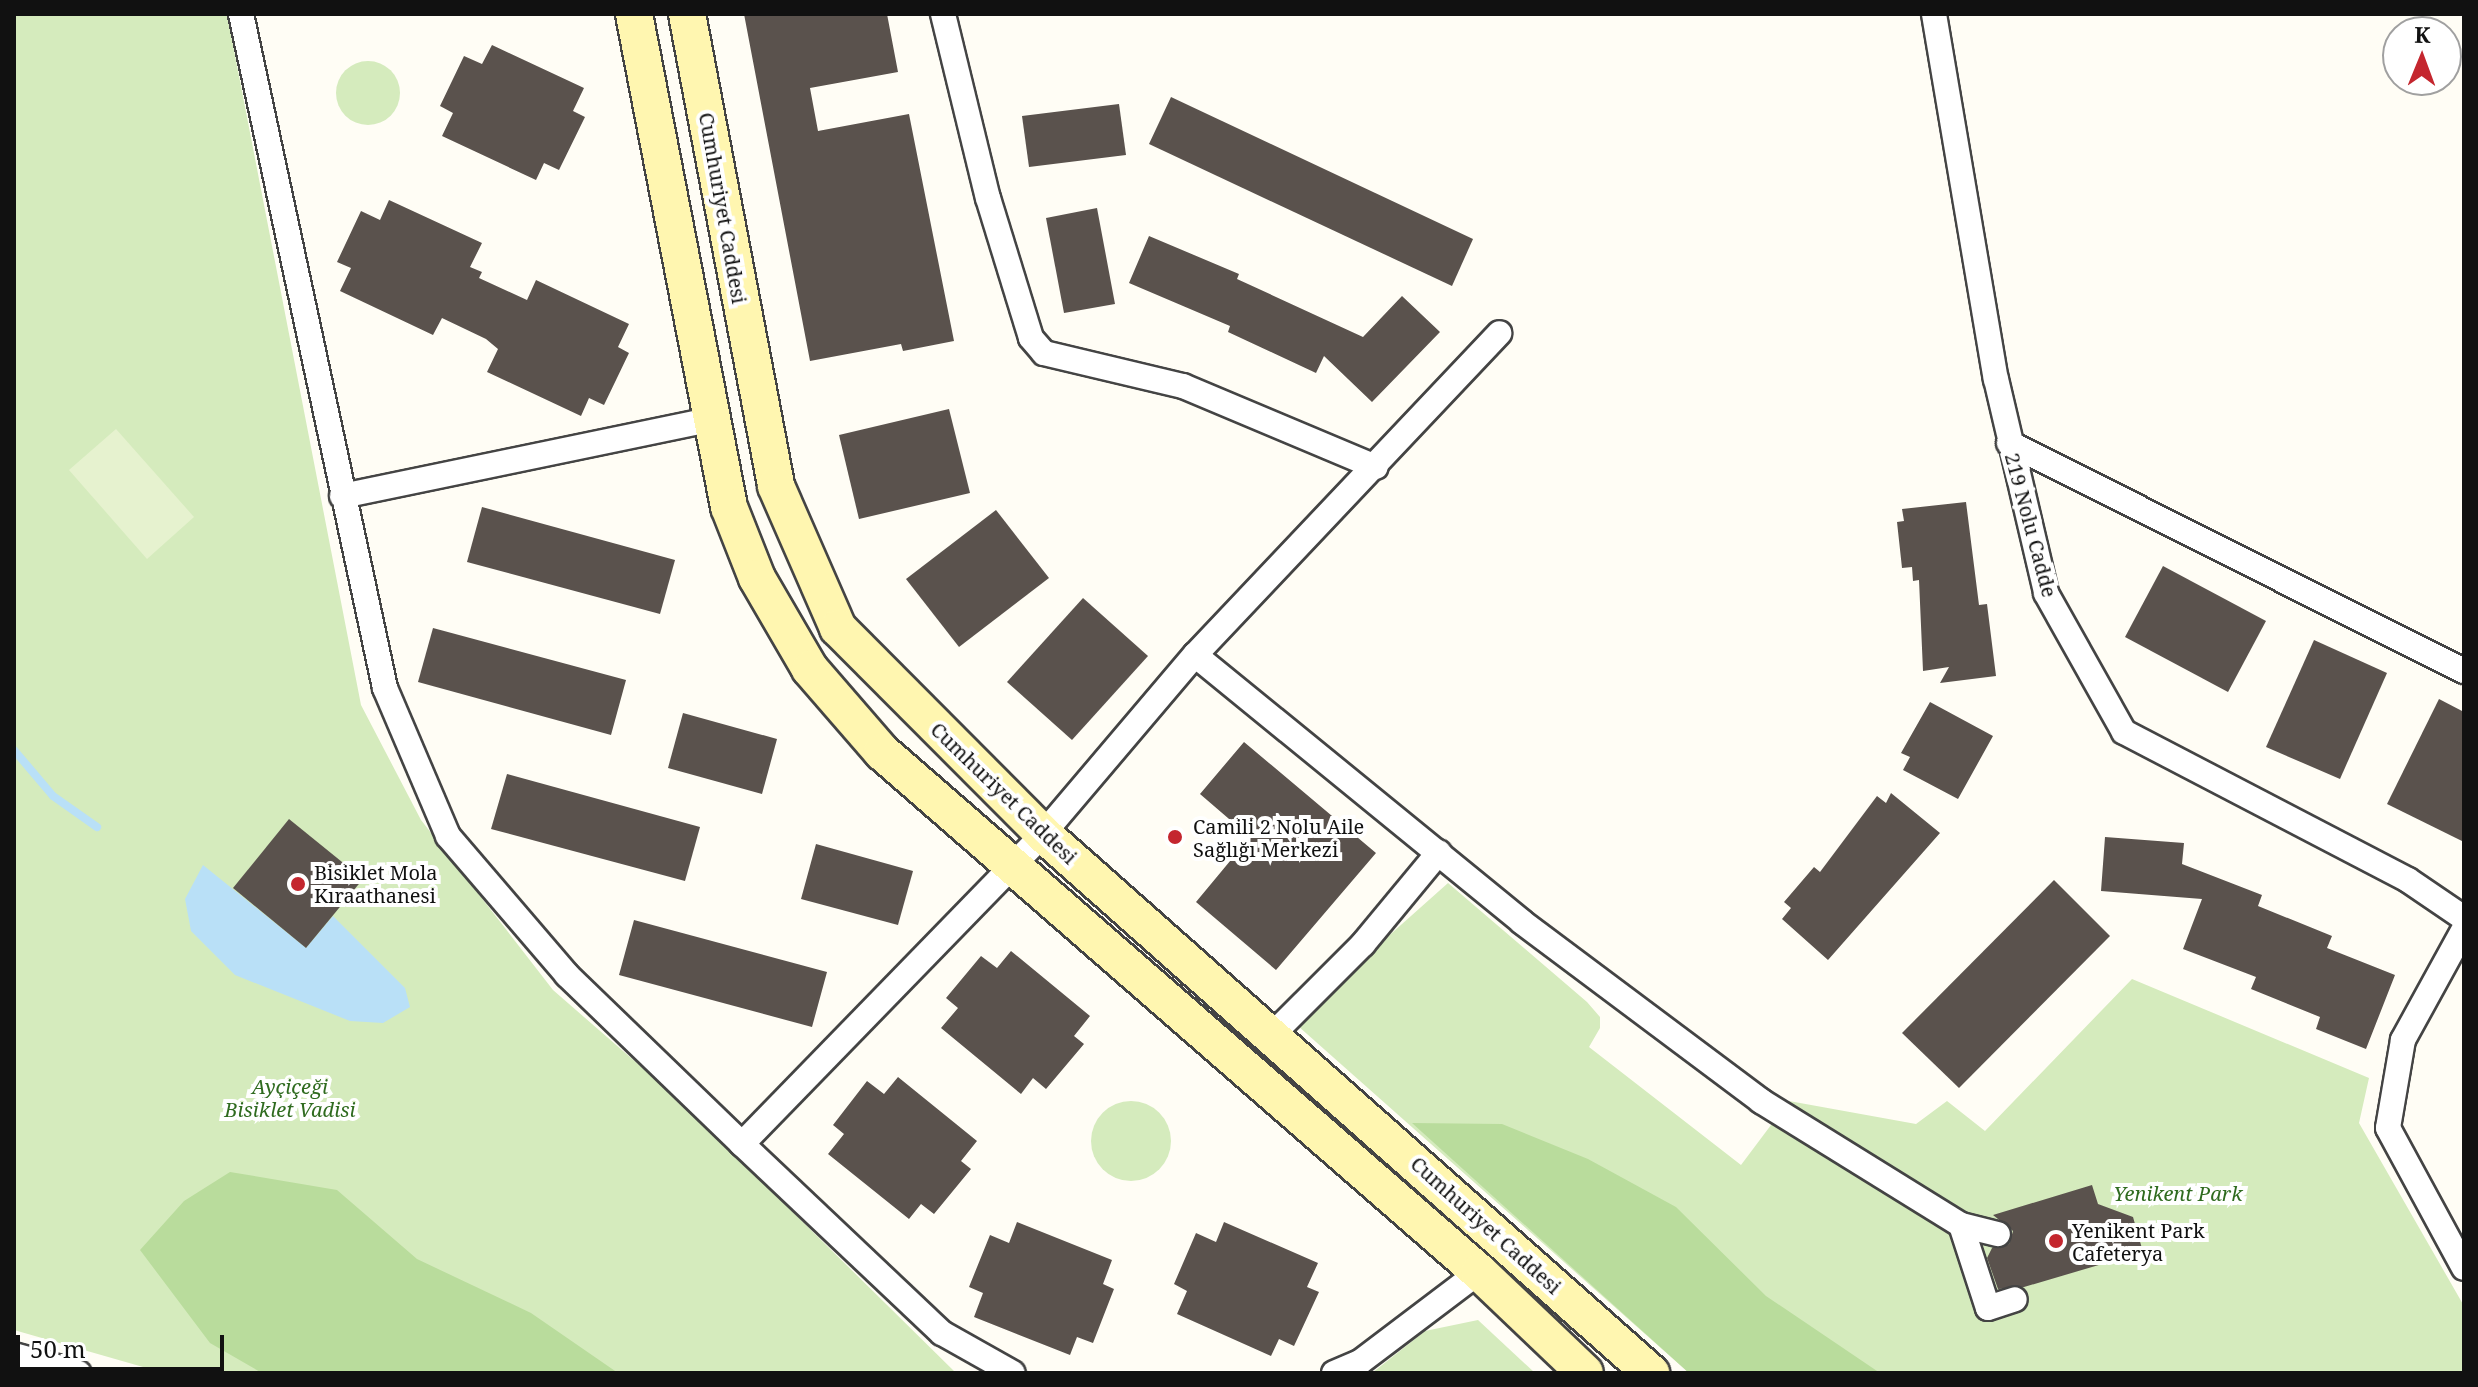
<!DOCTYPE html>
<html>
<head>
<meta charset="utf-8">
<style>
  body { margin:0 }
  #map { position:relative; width:2478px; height:1387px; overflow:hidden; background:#fffdf5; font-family:"Noto Serif",serif }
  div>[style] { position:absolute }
  .green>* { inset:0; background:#d5ebbd }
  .round { border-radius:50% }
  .forest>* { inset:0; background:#b9dc9c }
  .pitch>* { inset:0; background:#e6f2cf }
  .water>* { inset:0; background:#b9e0f7 }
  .stream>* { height:8px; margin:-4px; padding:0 4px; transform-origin:4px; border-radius:4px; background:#b9e0f7 }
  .building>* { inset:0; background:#5a524d }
  .roads { filter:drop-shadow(2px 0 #444) drop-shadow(-2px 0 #444) drop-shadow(0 2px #444) drop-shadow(0 -2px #444) }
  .street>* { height:24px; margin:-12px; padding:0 12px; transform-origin:12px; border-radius:12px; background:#fff }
  .secondary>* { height:36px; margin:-18px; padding:0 18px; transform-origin:18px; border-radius:18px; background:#fff6b0 }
  .dots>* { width:22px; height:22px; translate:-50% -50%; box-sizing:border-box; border:4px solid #fff; border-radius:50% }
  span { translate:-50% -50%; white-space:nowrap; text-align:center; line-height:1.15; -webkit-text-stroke:8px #fff; paint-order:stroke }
  .street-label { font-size:20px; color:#111 }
  .poi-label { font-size:20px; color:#111 }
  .left { translate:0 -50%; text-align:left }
  .park-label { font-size:20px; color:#2f6b1f; font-style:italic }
  .frame { position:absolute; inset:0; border:16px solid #111; pointer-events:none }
  .north { position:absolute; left:2382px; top:16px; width:80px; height:80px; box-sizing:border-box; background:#fff; border:2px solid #a0a0a0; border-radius:50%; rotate:1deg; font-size:22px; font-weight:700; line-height:32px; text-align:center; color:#111 }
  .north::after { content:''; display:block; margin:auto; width:28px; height:36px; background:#c4262e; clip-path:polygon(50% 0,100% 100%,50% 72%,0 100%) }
  .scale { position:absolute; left:16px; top:1335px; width:208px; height:36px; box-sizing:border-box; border:4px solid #111; border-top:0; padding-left:10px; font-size:24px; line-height:28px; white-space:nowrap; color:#111; -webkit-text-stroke:6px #fff; paint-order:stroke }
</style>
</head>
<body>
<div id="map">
  <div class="green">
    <i style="clip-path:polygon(14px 14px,227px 14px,361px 705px,421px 820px,553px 990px,677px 1098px,956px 1373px,164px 1373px,14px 1330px)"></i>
    <i class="round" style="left:336px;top:61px;width:64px;height:64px"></i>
    <i style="clip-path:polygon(1448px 883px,1587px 1002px,1600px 1017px,1600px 1028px,1589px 1047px,1741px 1165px,1789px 1101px,1916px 1124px,1947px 1101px,1985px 1131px,2132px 979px,2369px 1078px,2359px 1123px,2464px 1306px,2464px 1373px,1689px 1373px,1298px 1026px,1356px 965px)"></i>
    <i class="round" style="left:1091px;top:1101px;width:80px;height:80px"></i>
    <i style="clip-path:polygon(1478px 1320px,1535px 1373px,1372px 1373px,1425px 1331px)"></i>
  </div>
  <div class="forest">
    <i style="clip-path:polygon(1412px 1123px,1502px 1124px,1588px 1159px,1676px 1207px,1766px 1296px,1880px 1373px,1689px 1373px)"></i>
    <i style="clip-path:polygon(230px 1172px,337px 1190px,417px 1259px,531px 1313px,618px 1373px,262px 1373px,210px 1343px,140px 1250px,184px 1201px)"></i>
  </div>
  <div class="pitch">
    <i style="clip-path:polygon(116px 429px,194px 517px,147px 559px,69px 470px)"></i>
  </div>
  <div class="water">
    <i style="clip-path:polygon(203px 865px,306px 948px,333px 916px,405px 988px,410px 1007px,383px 1023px,350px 1021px,235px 975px,191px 931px,185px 899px)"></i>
  </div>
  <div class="stream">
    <i style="left:14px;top:750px;width:60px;rotate:49.7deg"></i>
    <i style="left:53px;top:796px;width:54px;rotate:35.2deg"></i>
  </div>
  <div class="building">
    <i style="clip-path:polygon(744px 14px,887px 14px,898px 72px,810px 88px,818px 131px,909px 114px,954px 341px,903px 351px,901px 344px,810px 361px)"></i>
    <i style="clip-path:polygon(492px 45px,584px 88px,573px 111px,585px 117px,559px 170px,544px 163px,536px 180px,442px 136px,453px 113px,440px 106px,464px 56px,482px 64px)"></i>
    <i style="clip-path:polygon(1171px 97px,1473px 239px,1452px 286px,1149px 144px)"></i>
    <i style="clip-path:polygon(1119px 104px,1126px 155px,1029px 167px,1022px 116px)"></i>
    <i style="clip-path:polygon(389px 200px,482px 243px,470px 267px,482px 272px,479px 278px,527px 300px,536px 280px,629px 324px,618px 347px,629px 353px,604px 405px,589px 398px,581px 416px,487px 372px,498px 349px,486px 339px,442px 318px,433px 335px,340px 291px,351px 268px,337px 262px,361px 211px,380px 220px)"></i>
    <i style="clip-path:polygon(1097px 208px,1115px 304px,1064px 313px,1046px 218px)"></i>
    <i style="clip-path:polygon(1149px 236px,1239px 274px,1237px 279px,1363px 337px,1402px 296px,1440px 332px,1372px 402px,1324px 356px,1316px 373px,1228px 332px,1230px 326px,1129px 283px)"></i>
    <i style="clip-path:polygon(949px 409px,970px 493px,859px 519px,839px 435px)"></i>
    <i style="clip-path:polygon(1966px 502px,1979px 605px,1987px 604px,1996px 676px,1940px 683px,1949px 667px,1923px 671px,1919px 580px,1913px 581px,1912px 567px,1902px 568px,1897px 522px,1904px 521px,1902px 509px)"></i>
    <i style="clip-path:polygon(482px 507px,675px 560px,660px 614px,467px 562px)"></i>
    <i style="clip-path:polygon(996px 510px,1049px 578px,959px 647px,906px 579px)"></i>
    <i style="clip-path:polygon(2163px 566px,2266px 621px,2228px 692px,2125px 637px)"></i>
    <i style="clip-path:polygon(1083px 598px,1148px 656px,1072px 740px,1007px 682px)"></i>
    <i style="clip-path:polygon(433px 628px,626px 680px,611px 735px,418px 682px)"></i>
    <i style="clip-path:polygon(2314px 640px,2387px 673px,2340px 779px,2266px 747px)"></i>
    <i style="clip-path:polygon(2439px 699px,2464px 712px,2464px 842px,2387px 804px)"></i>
    <i style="clip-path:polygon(1930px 702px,1993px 736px,1958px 799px,1903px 770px,1910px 757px,1901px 753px)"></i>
    <i style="clip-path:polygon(683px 713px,777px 739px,762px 794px,668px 768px)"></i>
    <i style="clip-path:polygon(1244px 742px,1376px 853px,1276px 970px,1196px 902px,1250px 837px,1200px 794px)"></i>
    <i style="clip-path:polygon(507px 774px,700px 827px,685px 881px,491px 829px)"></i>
    <i style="clip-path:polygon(1891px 793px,1940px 833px,1828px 960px,1782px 919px,1791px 908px,1784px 902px,1814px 867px,1820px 872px,1877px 796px,1886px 803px)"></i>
    <i style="clip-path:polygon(289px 819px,363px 879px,306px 948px,233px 888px)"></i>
    <i style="clip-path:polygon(2105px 837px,2184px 843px,2182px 864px,2262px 895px,2258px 906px,2332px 936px,2327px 948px,2395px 975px,2366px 1049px,2316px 1029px,2320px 1017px,2251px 989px,2256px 977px,2183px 949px,2202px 899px,2101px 891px)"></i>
    <i style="clip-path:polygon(816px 844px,913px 871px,898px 925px,801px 899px)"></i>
    <i style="clip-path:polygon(2054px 880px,2110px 936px,1959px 1088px,1902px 1033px)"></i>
    <i style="clip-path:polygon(634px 920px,827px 972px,812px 1027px,619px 975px)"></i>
    <i style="clip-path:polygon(1011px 951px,1090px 1016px,1074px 1036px,1084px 1044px,1046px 1089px,1033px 1078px,1021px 1094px,941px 1028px,958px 1008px,946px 998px,981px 956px,997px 968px)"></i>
    <i style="clip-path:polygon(898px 1077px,977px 1141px,961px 1161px,971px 1169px,934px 1214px,921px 1204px,909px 1219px,828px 1154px,844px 1134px,833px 1125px,867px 1081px,884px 1094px)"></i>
    <i style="clip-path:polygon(2092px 1185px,2098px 1204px,2133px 1217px,2143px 1252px,2024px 1287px,1998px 1289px,1987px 1258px,1992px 1248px,2009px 1244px,2013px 1231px,1993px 1215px)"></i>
    <i style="clip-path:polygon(1017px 1222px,1112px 1260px,1103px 1284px,1114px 1289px,1093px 1343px,1077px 1337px,1070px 1355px,974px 1317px,983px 1293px,969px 1287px,990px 1235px,1009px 1243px)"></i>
    <i style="clip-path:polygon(1224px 1222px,1318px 1263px,1307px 1287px,1319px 1292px,1294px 1346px,1279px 1339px,1271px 1356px,1177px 1314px,1187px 1291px,1174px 1284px,1196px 1233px,1216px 1242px)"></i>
  </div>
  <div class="roads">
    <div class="street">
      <i style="left:241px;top:14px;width:689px;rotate:77.94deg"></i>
      <i style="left:385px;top:688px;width:161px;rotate:66.9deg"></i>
      <i style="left:448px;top:836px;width:183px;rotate:49.4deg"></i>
      <i style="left:567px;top:975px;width:243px;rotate:44deg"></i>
      <i style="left:742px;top:1144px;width:275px;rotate:43.4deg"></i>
      <i style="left:942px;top:1333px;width:81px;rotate:29.4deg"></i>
      <i style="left:943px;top:14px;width:189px;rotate:76.3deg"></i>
      <i style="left:988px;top:198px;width:146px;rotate:72.9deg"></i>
      <i style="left:1031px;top:338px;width:20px;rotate:49deg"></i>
      <i style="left:1044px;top:353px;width:143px;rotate:13.4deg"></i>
      <i style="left:1183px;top:386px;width:209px;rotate:22.8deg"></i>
      <i style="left:1934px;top:14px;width:370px;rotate:80.4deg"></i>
      <i style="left:1996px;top:379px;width:220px;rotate:76.8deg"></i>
      <i style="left:2046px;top:593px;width:159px;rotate:60.7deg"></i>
      <i style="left:2124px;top:732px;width:320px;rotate:27.5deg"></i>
      <i style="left:2408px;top:880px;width:68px;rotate:34.2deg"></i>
      <i style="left:2009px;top:443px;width:509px;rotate:26.62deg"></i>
      <i style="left:342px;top:496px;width:375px;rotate:-11.7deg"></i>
      <i style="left:1195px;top:655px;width:443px;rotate:-46.6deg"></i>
      <i style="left:2464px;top:929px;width:127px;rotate:118.8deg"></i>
      <i style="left:2403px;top:1040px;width:89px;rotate:99.7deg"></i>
      <i style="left:2388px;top:1128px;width:159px;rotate:61.5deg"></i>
      <i style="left:1273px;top:1034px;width:127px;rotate:-45deg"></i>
      <i style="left:1363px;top:944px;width:119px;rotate:-50.4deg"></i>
      <i style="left:742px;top:1144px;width:432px;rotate:-45.8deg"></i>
      <i style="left:1043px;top:834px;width:235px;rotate:-49.7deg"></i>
      <i style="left:1195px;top:655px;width:422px;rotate:39.2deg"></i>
      <i style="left:1522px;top:922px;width:299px;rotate:36.8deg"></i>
      <i style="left:1761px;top:1101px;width:235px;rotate:31.8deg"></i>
      <i style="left:1961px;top:1225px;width:87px;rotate:72deg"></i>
      <i style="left:1988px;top:1308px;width:28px;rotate:-18deg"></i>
      <i style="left:1961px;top:1225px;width:38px;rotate:14deg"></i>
      <i style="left:14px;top:1355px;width:67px;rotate:15.5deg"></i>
      <i style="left:1334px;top:1373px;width:28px;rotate:-23deg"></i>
      <i style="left:1360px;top:1362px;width:149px;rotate:-37.1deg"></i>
    </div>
    <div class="secondary">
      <i style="left:634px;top:14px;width:502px;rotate:79.09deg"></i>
      <i style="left:729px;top:507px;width:76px;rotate:68.5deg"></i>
      <i style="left:757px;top:578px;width:105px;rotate:59.8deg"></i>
      <i style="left:810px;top:669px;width:110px;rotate:49.1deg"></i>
      <i style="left:882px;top:752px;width:792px;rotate:41.06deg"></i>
      <i style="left:1479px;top:1272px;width:146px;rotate:43.6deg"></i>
      <i style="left:687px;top:14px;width:480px;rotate:79.3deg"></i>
      <i style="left:776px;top:486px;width:155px;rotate:66.4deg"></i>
      <i style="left:838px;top:628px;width:291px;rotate:45.1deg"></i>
      <i style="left:1043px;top:834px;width:813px;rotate:41.56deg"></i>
    </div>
  </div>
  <div class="dots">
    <i style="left:1175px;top:837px;background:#c4262e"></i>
    <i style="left:298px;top:884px;background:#c4262e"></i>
    <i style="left:2056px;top:1241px;background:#c4262e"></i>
  </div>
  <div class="street-label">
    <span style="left:723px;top:208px;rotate:80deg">Cumhuriyet Caddesi</span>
    <span style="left:2031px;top:525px;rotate:75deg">219 Nolu Cadde</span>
    <span style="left:1004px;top:793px;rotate:44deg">Cumhuriyet Caddesi</span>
    <span style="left:1486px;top:1225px;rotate:42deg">Cumhuriyet Caddesi</span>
  </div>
  <div class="poi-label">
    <span class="left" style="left:1193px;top:838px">Camili 2 Nolu Aile<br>Sağlığı Merkezi</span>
    <span class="left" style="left:314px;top:884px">Bisiklet Mola<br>Kıraathanesi</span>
    <span class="left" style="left:2072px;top:1242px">Yenikent Park<br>Cafeterya</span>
  </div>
  <div class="park-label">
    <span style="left:290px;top:1098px">Ayçiçeği<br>Bisiklet Vadisi</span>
    <span style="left:2178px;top:1193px">Yenikent Park</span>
  </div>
  <div class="frame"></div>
  <div class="north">K</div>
  <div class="scale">50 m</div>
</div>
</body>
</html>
